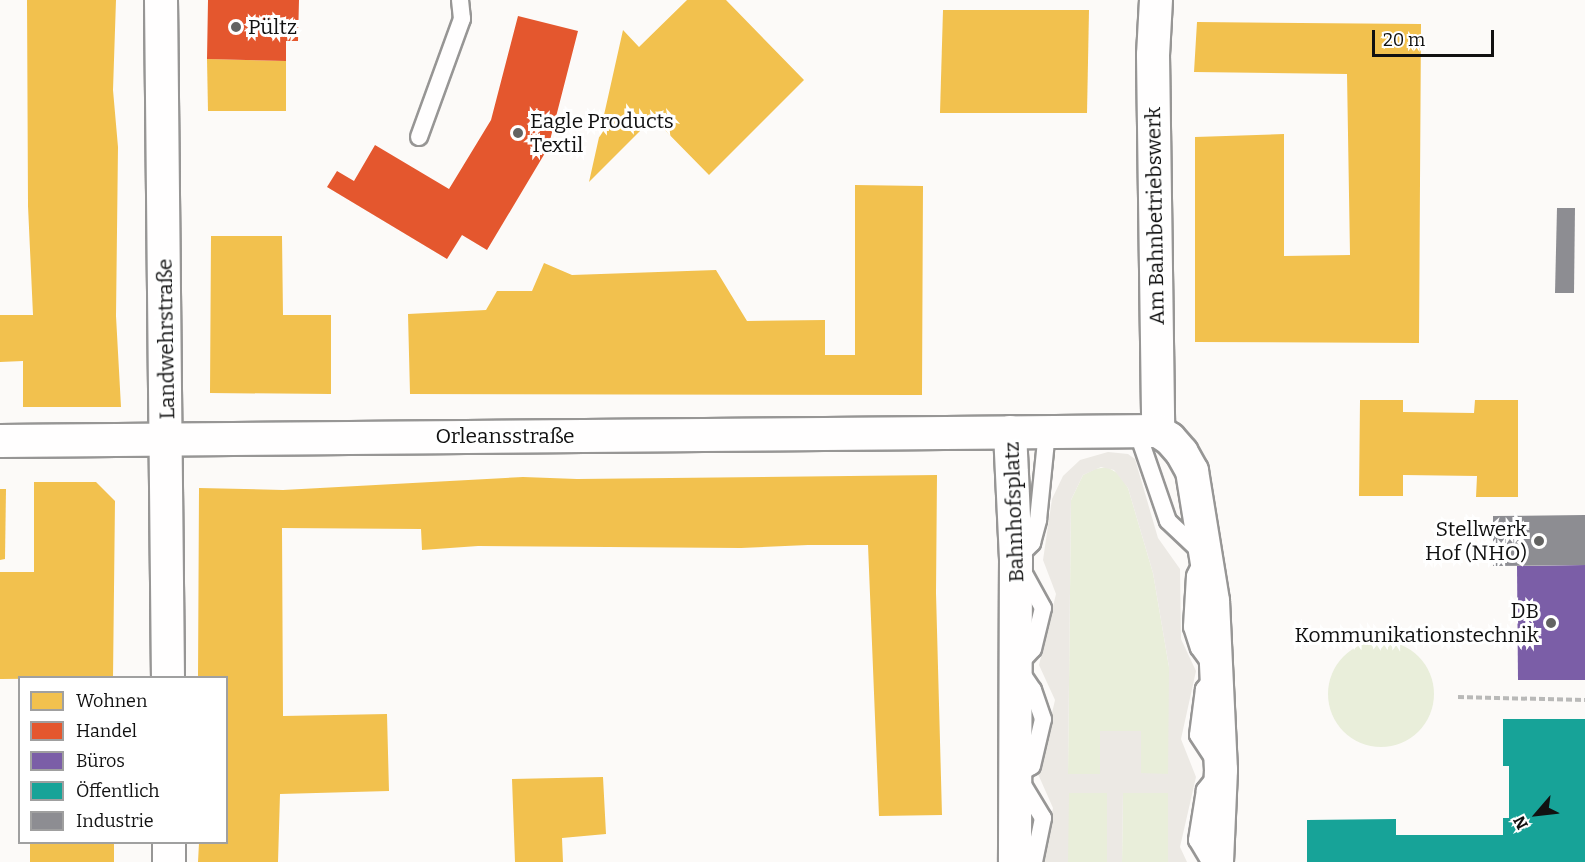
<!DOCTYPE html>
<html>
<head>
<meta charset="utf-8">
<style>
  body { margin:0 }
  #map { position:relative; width:1585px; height:862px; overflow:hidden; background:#fcfaf8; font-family:Bitter,serif }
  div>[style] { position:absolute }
  .green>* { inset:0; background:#e9eeda }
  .round { border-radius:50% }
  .plaza>* { inset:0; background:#ece9e4 }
  .homes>* { inset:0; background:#f2c14e }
  .shops>* { inset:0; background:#e4572e }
  .offices>* { inset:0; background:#7b5ea7 }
  .public>* { inset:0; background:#17a398 }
  .industry>* { inset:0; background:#8d8d92 }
  .path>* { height:4px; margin-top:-2px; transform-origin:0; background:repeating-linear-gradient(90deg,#b9b9b8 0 6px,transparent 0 9px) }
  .roads { filter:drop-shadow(2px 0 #979695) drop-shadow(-2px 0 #979695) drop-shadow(0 2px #979695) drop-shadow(0 -2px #979695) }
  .lane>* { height:16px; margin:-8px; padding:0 8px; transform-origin:8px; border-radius:8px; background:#fffefe }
  .street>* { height:32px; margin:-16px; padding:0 16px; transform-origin:16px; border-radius:16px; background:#fffefe }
  .dots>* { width:16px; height:16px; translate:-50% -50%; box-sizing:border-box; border:3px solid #fff; border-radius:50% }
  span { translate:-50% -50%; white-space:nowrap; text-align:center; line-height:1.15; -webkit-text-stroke:6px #fff; paint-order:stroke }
  .poi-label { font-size:21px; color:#111 }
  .left { translate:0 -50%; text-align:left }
  .right { translate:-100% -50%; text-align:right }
  .street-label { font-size:21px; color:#111 }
  .legend { position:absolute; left:18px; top:676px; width:210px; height:168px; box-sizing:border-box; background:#fff; border:2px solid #a0a0a0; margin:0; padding:8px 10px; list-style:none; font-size:18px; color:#111 }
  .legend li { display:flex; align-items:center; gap:12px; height:30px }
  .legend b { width:30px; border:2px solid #a0a0a0 }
  .north { position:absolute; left:1507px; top:784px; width:60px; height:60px; -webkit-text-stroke:4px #fff; paint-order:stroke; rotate:242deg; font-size:16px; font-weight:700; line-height:24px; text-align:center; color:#111 }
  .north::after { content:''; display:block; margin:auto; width:21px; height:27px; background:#111; clip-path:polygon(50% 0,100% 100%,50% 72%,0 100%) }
  .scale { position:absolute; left:1372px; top:30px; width:122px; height:27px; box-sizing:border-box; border:3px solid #111; border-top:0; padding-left:8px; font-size:18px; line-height:21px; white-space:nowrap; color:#111; -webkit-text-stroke:4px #fff; paint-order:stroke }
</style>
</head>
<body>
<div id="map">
  <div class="green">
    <i style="clip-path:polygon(1107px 467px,1119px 474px,1128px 488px,1153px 573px,1169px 667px,1169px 774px,1141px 774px,1141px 731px,1100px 731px,1100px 774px,1068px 774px,1071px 500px,1083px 475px,1095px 469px)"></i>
    <i class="round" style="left:1328px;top:641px;width:106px;height:106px"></i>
    <i style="clip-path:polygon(1068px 793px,1107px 793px,1107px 862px,1068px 862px)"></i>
    <i style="clip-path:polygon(1123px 793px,1168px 793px,1168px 862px,1122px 862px)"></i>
  </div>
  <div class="plaza">
    <i style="clip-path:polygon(evenodd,1108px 452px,1128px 454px,1135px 459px,1158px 538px,1180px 569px,1181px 639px,1196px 671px,1181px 739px,1196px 777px,1180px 847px,1187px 862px,1168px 862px,1168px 793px,1123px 793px,1122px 862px,1107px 862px,1107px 793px,1069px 793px,1068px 862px,1043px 862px,1053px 808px,1038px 774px,1055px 700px,1039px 665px,1056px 594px,1043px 560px,1052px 499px,1063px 476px,1080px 460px,1108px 452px,1101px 467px,1114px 470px,1128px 488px,1153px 573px,1169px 667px,1168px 774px,1141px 773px,1141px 731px,1100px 731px,1100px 774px,1068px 774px,1071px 500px,1083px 475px,1101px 467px)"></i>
  </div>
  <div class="homes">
    <i style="clip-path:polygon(27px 0,116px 0,113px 90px,118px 147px,116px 316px,121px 407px,23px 407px,23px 361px,0 362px,0 315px,33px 315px,28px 206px)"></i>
    <i style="clip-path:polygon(687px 0,726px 0,804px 80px,709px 175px,653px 118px,589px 182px,623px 30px,639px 47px)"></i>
    <i style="clip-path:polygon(943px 10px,1089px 10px,1087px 113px,940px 113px)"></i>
    <i style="clip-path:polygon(1197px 22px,1421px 24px,1419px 343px,1195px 342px,1195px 137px,1284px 134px,1284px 256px,1350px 255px,1347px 74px,1194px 72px)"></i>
    <i style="clip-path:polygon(207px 59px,286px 61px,286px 111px,208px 111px)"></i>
    <i style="clip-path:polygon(855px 185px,923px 186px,922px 395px,410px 394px,408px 314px,486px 310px,497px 291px,532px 291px,544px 263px,572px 275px,716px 270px,747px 321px,825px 320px,825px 355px,855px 355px)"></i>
    <i style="clip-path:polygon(211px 236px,282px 236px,283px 315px,331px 315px,331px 394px,210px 393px)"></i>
    <i style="clip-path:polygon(1360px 400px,1403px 400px,1403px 412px,1474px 413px,1475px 400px,1518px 400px,1518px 497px,1476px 497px,1477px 476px,1403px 475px,1403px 496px,1359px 496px)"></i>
    <i style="clip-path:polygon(937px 475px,936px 593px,942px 815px,879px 816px,868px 545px,808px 545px,741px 548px,478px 546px,422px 550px,421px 529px,282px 528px,283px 716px,387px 714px,389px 791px,280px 794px,278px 862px,198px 862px,199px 843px,226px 843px,226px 678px,198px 678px,199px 488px,283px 490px,523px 477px,577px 479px)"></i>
    <i style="clip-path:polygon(34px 482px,96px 482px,115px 501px,113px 678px,0 679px,0 572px,34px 572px)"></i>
    <i style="clip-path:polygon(0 489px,6px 489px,5px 559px,0 560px)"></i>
    <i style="clip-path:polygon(603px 777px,606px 834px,562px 838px,563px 862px,515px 862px,512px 779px)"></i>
    <i style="clip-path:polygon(30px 843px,114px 843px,114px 862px,30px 862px)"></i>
  </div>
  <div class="shops">
    <i style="clip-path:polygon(208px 0,299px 0,298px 41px,286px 41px,286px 61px,207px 59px)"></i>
    <i style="clip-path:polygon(518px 16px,578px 31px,548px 148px,487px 250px,462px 235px,447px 259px,327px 187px,337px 171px,354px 181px,375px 145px,449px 189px,491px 120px)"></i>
  </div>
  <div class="offices">
    <i style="clip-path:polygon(1585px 565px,1585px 680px,1518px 680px,1517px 566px)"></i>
  </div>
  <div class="public">
    <i style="clip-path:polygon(1503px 719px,1585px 719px,1585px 862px,1307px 862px,1307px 820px,1396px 819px,1396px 835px,1503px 835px,1503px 818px,1509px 818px,1509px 766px,1503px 766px)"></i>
  </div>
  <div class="industry">
    <i style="clip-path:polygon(1557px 208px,1575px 208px,1574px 293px,1555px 293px)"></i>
    <i style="clip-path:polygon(1585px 515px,1585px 565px,1493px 566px,1493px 516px)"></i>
  </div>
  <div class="path">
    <i style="left:1458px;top:697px;width:127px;rotate:1.4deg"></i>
  </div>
  <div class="roads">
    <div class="lane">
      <i style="left:419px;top:137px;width:126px;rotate:-70deg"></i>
      <i style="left:462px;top:19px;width:19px;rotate:-96deg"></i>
      <i style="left:1137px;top:431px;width:95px;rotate:71deg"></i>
      <i style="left:1168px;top:521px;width:51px;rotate:43.4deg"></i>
      <i style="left:1205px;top:556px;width:22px;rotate:117deg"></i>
      <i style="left:1195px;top:576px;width:51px;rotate:93.4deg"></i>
      <i style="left:1192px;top:627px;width:22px;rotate:72deg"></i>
      <i style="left:1199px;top:648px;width:31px;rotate:54deg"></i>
      <i style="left:1217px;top:673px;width:21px;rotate:129deg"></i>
      <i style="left:1204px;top:689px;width:46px;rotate:97.4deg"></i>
      <i style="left:1198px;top:735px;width:42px;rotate:56.7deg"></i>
      <i style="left:1221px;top:770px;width:26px;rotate:129deg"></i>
      <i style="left:1205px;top:790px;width:51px;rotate:99.1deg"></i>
      <i style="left:1197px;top:840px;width:26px;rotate:59deg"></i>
      <i style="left:1034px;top:862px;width:45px;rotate:-78.4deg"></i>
      <i style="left:1043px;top:818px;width:50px;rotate:-121.2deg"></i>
      <i style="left:1017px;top:775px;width:17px;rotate:-31deg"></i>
      <i style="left:1032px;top:766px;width:48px;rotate:-76.8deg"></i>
      <i style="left:1043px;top:719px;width:31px;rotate:-109deg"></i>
      <i style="left:1033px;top:690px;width:29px;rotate:-124deg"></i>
      <i style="left:1017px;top:666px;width:23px;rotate:-47deg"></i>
      <i style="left:1033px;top:649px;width:42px;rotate:-76.3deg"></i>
      <i style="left:1043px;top:608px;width:56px;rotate:-118.9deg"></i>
      <i style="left:1016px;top:559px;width:23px;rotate:-45deg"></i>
      <i style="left:1032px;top:543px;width:24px;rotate:-75deg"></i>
      <i style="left:1038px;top:520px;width:89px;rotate:-84.2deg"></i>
    </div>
    <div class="street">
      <i style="left:161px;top:0;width:678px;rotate:89.41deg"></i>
      <i style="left:1156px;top:0;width:55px;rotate:93.1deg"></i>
      <i style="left:1153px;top:55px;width:376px;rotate:89.2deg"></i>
      <i style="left:1010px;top:432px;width:127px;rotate:87.3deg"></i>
      <i style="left:1016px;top:559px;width:303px;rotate:90.2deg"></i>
      <i style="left:0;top:441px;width:1158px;rotate:-0.49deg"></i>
      <i style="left:1158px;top:431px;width:14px;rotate:34deg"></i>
      <i style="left:1170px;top:439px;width:18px;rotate:49deg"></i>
      <i style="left:1182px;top:453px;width:21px;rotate:61deg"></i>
      <i style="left:1192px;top:471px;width:132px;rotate:80.8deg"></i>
      <i style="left:1213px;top:601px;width:169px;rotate:87.3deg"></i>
      <i style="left:1221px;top:770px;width:92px;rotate:92.5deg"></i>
      <i style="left:169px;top:842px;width:20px;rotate:90deg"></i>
    </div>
  </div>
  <div class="dots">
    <i style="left:236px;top:27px;background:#636362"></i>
    <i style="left:518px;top:133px;background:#636362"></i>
    <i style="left:1539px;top:541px;background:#636362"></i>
    <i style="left:1551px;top:623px;background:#636362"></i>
  </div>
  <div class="poi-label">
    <span class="left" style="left:248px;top:27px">Pültz</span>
    <span class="left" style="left:530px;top:133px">Eagle Products<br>Textil</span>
    <span class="right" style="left:1527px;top:541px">Stellwerk<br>Hof (NHO)</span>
    <span class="right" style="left:1539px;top:623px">DB<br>Kommunikationstechnik</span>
  </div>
  <div class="street-label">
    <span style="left:1155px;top:216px;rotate:-91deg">Am Bahnbetriebswerk</span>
    <span style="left:166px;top:339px;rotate:-91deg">Landwehrstraße</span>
    <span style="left:505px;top:436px">Orleansstraße</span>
    <span style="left:1014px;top:512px;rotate:-92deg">Bahnhofsplatz</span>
  </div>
  <ul class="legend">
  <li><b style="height:16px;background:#f2c14e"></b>Wohnen</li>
  <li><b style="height:16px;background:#e4572e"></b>Handel</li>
  <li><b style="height:16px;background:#7b5ea7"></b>Büros</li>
  <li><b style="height:16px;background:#17a398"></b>Öffentlich</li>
  <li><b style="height:16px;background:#8d8d92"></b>Industrie</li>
  </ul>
  <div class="north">N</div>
  <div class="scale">20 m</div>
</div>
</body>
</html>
